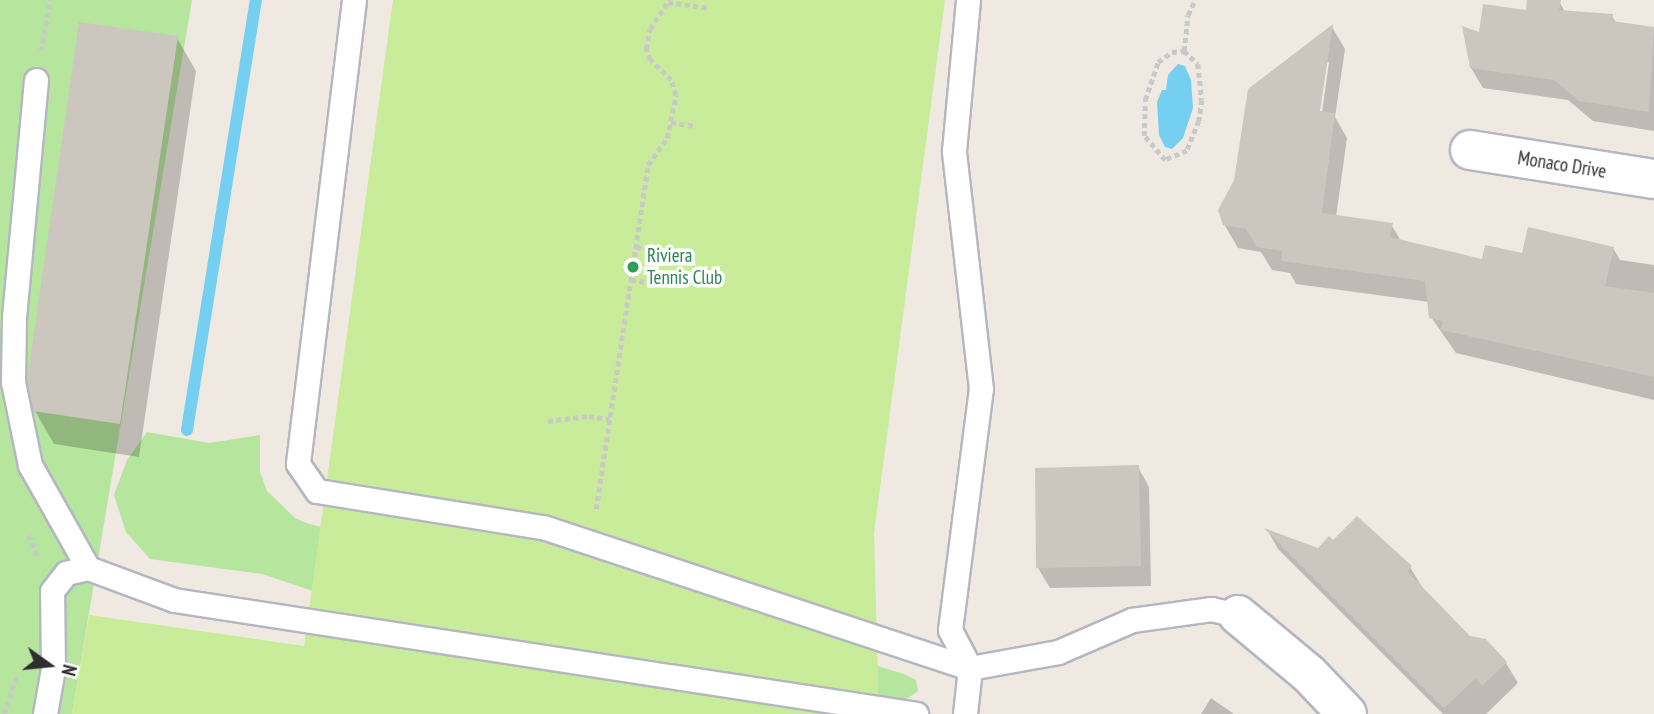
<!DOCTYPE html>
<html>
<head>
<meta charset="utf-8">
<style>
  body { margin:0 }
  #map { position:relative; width:1654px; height:714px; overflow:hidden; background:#efe9e1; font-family:"PT Sans Narrow",sans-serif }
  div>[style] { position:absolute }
  .green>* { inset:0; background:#b6e59e }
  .pitch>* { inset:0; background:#c9ec9a }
  .water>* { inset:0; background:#75cff0 }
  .shadow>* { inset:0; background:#0003 }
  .stream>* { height:12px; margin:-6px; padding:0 6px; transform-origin:6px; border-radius:6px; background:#75cff0 }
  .building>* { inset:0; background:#cbc7bf }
  .path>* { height:4.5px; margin-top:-2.25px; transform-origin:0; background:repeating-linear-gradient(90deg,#c9c9c9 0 5px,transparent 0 8.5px) }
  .roads { filter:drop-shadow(2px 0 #b4b7c1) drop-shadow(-2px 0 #b4b7c1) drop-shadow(0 2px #b4b7c1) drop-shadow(0 -2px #b4b7c1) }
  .lane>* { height:23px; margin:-11.5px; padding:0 11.5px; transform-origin:11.5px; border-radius:11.5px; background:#fff }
  .street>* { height:38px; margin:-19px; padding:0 19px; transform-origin:19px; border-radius:19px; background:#fff }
  .dots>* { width:19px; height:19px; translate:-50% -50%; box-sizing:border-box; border:4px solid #fff; border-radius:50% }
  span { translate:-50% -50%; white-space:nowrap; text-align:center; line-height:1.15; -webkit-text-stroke:7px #fff; paint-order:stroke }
  .street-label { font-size:19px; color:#2e2e2e }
  .leisure-label { font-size:19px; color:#27864d }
  .left { translate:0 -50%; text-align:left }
  .north { position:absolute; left:14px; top:630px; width:70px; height:70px; -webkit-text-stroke:5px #fff; paint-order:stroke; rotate:105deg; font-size:19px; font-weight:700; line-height:28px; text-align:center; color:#2e2e2e }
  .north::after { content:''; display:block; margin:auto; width:24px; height:32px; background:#2e2e2e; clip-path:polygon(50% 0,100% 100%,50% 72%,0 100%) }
</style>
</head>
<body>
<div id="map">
  <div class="green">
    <i style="clip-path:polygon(0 0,192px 0,72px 714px,0 714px)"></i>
    <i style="clip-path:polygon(147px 432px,209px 443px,260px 435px,260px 472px,267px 491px,295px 518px,309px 524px,782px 637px,904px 674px,916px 680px,918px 691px,901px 703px,346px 602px,262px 574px,150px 559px,126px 532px,114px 495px,127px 460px)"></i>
  </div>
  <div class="pitch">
    <i style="clip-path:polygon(393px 0,945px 0,874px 533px,879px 714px,72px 714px,89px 615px,304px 646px)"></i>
  </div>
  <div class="water">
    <i style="clip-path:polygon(1178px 64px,1185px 66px,1191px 80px,1193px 108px,1183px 138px,1172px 149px,1165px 147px,1159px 135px,1157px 102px,1162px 90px,1166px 90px,1168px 75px)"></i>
  </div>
  <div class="shadow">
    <i style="clip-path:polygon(1529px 0,1560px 3px,1565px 12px,1612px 16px,1616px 23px,1654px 29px,1654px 131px,1593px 121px,1568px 100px,1483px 88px,1471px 68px,1480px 34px,1527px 12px)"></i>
    <i style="clip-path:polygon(evenodd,1332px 27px,1345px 49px,1335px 117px,1347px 138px,1336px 217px,1391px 224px,1401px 241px,1484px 261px,1613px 248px,1620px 260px,1654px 265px,1654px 400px,1456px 353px,1431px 317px,1429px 302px,1296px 284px,1290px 273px,1272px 270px,1261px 252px,1238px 248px,1224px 224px,1332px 27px,1326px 62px,1329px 62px,1321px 120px,1317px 119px,1326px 62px)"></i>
    <i style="clip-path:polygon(177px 38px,196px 71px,139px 457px,54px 444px,35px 411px)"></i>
    <i style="clip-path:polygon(1138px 467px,1149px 487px,1151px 586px,1050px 588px,1038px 568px)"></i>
    <i style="clip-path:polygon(1268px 531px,1318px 550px,1333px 542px,1410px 567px,1422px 587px,1469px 638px,1506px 663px,1518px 683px,1486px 714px,1443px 714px,1278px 549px)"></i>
    <i style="clip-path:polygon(1211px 698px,1234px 714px,1201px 714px)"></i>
  </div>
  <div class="stream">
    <i style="left:187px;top:430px;width:436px;rotate:-80.9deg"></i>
  </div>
  <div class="building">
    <i style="clip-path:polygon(1527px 0,1561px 0,1559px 10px,1613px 14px,1612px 21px,1654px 27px,1649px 112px,1579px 101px,1554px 80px,1470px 68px,1462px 26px,1479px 32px,1483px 4px,1526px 10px)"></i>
    <i style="clip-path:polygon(79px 22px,178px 36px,120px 424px,33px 411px,27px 381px)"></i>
    <i style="clip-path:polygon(1333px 24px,1320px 111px,1335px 113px,1322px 213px,1393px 223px,1390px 237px,1482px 259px,1485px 245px,1522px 253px,1528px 227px,1614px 247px,1605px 286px,1654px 293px,1654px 377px,1441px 330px,1443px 321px,1429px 318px,1425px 281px,1281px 261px,1282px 251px,1257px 247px,1246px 229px,1223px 225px,1218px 210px,1234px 180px,1248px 89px)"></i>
    <i style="clip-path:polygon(1139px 465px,1141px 566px,1036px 568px,1035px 468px)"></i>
    <i style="clip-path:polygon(1357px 516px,1412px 566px,1407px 571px,1470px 636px,1486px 639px,1507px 662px,1482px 686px,1476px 678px,1444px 708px,1264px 528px,1318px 548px,1329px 536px,1333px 540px)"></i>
  </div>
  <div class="path">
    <i style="left:668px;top:2px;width:42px;rotate:8.1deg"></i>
    <i style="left:41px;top:51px;width:52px;rotate:-80deg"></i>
    <i style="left:1184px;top:51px;width:19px;rotate:43deg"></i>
    <i style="left:1198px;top:64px;width:36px;rotate:84deg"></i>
    <i style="left:1202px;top:100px;width:21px;rotate:98deg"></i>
    <i style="left:1199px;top:121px;width:32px;rotate:112deg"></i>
    <i style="left:1187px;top:151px;width:24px;rotate:158deg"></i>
    <i style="left:1165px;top:160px;width:32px;rotate:-131deg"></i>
    <i style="left:1144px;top:136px;width:36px;rotate:-88deg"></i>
    <i style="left:1145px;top:100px;width:40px;rotate:-71.1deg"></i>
    <i style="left:1158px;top:62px;width:17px;rotate:-36deg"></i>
    <i style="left:1172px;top:52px;width:12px;rotate:-5deg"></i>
    <i style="left:1184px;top:51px;width:36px;rotate:-84deg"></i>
    <i style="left:1188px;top:15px;width:17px;rotate:-65deg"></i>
    <i style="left:671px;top:122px;width:23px;rotate:10deg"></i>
    <i style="left:636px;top:247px;width:41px;rotate:8.3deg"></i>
    <i style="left:631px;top:280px;width:40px;rotate:7.1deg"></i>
    <i style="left:548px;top:421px;width:41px;rotate:-7deg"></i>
    <i style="left:589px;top:416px;width:21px;rotate:8deg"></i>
    <i style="left:596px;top:509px;width:348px;rotate:-81.4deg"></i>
    <i style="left:648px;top:165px;width:33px;rotate:-55deg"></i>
    <i style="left:667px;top:138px;width:44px;rotate:-78.2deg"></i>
    <i style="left:676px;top:95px;width:16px;rotate:-108deg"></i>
    <i style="left:671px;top:80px;width:29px;rotate:-136deg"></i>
    <i style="left:650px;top:60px;width:12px;rotate:-110deg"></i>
    <i style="left:646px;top:49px;width:20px;rotate:-79deg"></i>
    <i style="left:650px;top:29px;width:35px;rotate:-57deg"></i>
    <i style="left:29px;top:535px;width:22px;rotate:69deg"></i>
    <i style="left:4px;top:714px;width:39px;rotate:-72deg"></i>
  </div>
  <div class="roads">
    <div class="lane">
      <i style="left:354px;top:0;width:467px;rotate:96.9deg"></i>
      <i style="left:298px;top:464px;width:33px;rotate:55deg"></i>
      <i style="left:317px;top:491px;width:229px;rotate:9.1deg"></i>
      <i style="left:543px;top:527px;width:450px;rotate:18.3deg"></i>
      <i style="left:970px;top:668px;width:89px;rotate:-10.3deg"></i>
      <i style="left:1058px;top:652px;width:81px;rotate:-23.4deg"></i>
      <i style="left:1132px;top:620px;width:80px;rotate:-7.9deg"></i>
      <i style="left:1211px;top:609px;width:28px;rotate:13deg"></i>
      <i style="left:36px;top:80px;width:239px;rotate:95.3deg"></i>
      <i style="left:14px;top:318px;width:64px;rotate:90.9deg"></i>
      <i style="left:13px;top:382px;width:85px;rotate:78.4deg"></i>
      <i style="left:30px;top:465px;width:118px;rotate:60.6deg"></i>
      <i style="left:45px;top:714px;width:47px;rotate:-80.1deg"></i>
      <i style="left:53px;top:668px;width:77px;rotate:-90.7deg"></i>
      <i style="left:52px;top:591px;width:23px;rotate:-52deg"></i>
      <i style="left:66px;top:573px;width:23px;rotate:-13deg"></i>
      <i style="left:88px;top:568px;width:92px;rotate:20.4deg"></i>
      <i style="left:174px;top:600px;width:751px;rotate:8.73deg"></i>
      <i style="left:965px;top:714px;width:46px;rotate:-83.8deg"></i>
      <i style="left:970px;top:668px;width:43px;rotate:-117.8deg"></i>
      <i style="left:950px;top:630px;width:243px;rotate:-82.7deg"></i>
      <i style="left:981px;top:389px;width:240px;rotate:-96.5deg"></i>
      <i style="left:954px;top:151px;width:152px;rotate:-84.7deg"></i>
    </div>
    <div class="street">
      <i style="left:1470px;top:150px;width:186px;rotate:9deg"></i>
      <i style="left:1238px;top:615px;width:92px;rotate:39.7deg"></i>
      <i style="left:1309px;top:674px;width:55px;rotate:46.5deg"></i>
    </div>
  </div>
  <div class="dots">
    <i style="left:633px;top:267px;background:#2e9e5b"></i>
  </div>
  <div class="street-label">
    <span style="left:1562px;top:165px;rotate:9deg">Monaco Drive</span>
  </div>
  <div class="leisure-label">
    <span class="left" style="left:647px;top:267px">Riviera<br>Tennis Club</span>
  </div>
  <div class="north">N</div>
</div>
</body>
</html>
